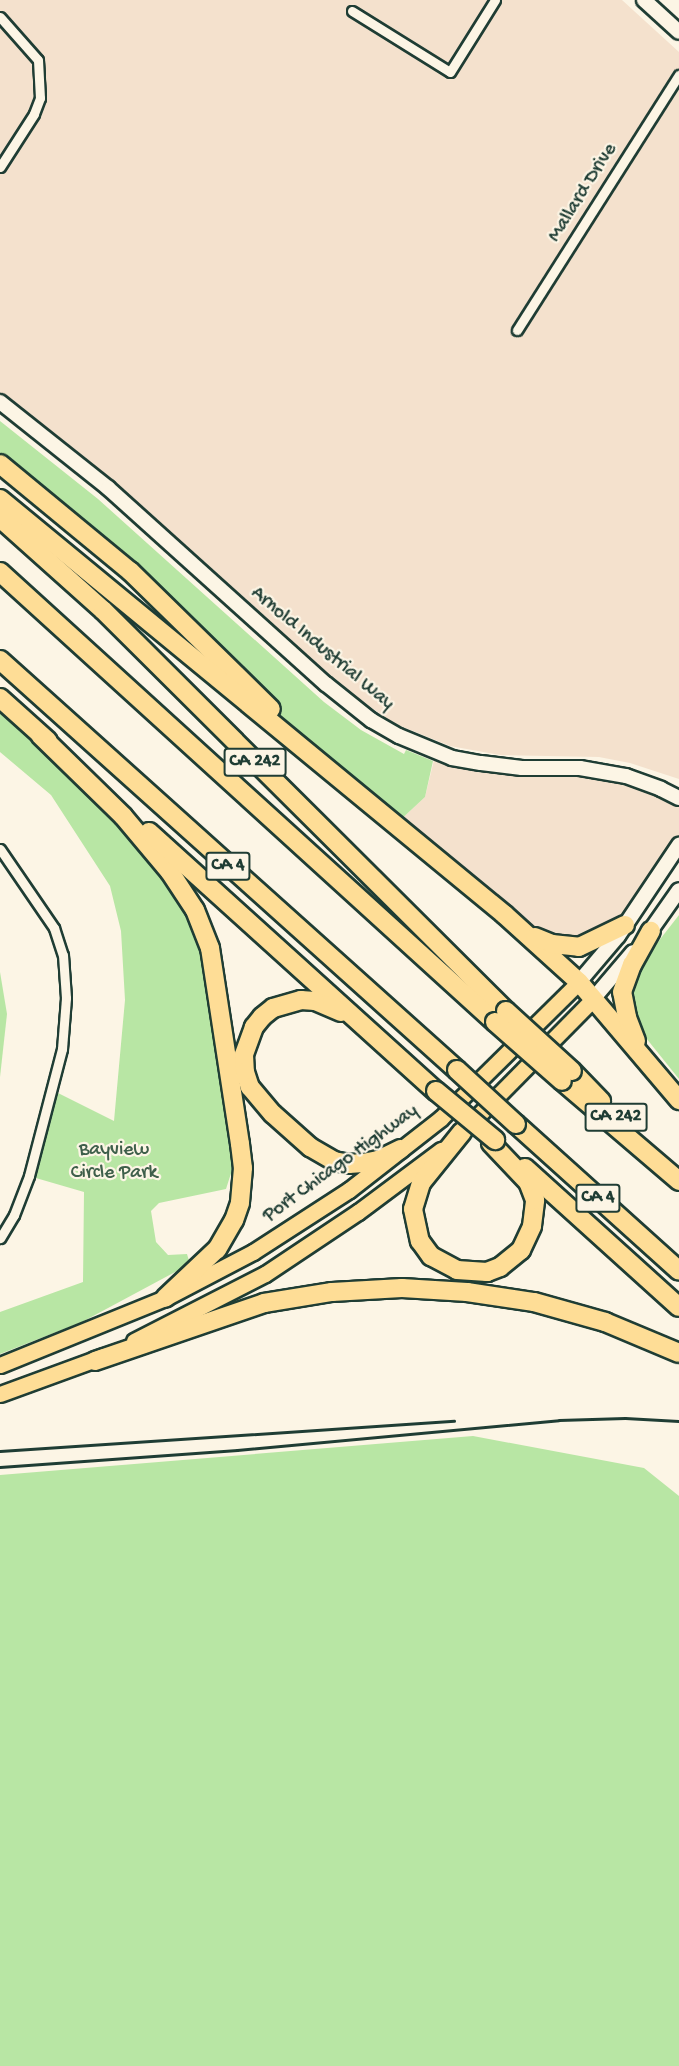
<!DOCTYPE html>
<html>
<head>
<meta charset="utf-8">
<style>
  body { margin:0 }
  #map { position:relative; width:679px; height:2066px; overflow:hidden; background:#fcf5e5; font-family:"Gochi Hand",sans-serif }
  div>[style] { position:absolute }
  .built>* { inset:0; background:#f4e1cd }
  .green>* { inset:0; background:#b8e6a4 }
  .roads { filter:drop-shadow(2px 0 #1f3d34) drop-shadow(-2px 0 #1f3d34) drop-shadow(0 2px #1f3d34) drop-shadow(0 -2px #1f3d34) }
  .street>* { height:9px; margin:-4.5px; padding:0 4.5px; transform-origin:4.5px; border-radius:4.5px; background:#fcf5e5 }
  .secondary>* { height:14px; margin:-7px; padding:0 7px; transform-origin:7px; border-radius:7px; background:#fcf5e5 }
  .primary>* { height:15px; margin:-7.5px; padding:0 7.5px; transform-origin:7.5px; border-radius:7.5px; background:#fedd96 }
  .highway>* { height:18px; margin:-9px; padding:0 9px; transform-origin:9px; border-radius:9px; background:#fedd96 }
  .rail>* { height:3px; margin:-1.5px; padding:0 1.5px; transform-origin:1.5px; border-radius:1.5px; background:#1f3d34 }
  .bridges { filter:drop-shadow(2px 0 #1f3d34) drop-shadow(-2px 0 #1f3d34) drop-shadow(0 2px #1f3d34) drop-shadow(0 -2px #1f3d34) }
  .highway-bridge>* { height:18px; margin:-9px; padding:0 9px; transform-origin:9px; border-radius:9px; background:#fedd96 }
  span { translate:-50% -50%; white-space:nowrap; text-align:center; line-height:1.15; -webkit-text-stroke:4.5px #fcf5e5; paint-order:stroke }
  .shield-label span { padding:2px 4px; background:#fcf5e5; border:2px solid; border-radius:4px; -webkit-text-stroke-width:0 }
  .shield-label { font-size:18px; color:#1f3d34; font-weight:700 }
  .street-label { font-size:20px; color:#1f3d34 }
  .park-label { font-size:20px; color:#3e5f4a }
</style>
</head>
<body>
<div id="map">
  <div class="built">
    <i style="clip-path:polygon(0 0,622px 0,679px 52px,679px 779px,630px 763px,599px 757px,500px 755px,450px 746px,391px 722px,331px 678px,124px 492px,0 397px)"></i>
    <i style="clip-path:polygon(436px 752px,580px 768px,679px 798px,679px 845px,625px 925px,600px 940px,552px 944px,396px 824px,425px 797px)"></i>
  </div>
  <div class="green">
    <i style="clip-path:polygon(0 421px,98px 499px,324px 702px,361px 730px,404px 754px,406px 750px,433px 761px,425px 797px,396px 824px,379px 810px,224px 665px,0 464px)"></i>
    <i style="clip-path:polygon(0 711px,55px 761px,149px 859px,166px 879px,191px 922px,205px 967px,233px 1167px,226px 1189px,159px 1203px,151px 1211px,156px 1242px,168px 1255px,187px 1254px,190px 1264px,82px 1322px,0 1354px,0 1312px,83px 1282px,84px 1192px,29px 1176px,52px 1090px,114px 1121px,125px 1000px,121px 931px,110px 886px,51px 795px,0 752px)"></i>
    <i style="clip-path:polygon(679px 915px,679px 1079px,642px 1033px,633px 1016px,632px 988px,647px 956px)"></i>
    <i style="clip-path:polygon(0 972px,7px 1014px,0 1077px)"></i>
    <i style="clip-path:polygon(473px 1436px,644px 1468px,679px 1496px,679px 2066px,0 2066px,0 1475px)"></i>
  </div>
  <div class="roads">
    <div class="street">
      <i style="left:352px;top:11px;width:115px;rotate:31.9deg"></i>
      <i style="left:450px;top:72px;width:85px;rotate:-58deg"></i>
      <i style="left:0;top:17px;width:57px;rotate:48.5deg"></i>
      <i style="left:38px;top:60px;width:38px;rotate:87deg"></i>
      <i style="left:40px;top:98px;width:17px;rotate:111deg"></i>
      <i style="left:34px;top:114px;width:63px;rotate:122.7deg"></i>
      <i style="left:517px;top:330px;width:302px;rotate:-57.6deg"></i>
      <i style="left:0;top:849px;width:96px;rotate:55.6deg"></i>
      <i style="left:54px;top:928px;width:28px;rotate:72deg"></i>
      <i style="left:63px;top:955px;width:43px;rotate:86deg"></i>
      <i style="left:66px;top:998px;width:51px;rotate:94.5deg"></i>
      <i style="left:62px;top:1049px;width:131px;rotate:104.6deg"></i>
      <i style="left:29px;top:1176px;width:42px;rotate:111deg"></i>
      <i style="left:14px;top:1215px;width:27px;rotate:121deg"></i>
    </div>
    <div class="secondary">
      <i style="left:644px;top:0;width:47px;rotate:42.4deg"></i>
      <i style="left:0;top:402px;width:138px;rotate:38.5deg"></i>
      <i style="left:108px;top:488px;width:293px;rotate:42deg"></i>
      <i style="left:326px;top:684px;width:58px;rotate:38.7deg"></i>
      <i style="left:371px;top:720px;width:32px;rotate:30deg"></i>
      <i style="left:399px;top:736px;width:57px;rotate:22.5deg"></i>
      <i style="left:452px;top:758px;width:29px;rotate:10deg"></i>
      <i style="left:481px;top:763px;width:41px;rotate:7deg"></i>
      <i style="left:522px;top:768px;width:58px"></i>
      <i style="left:580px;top:768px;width:47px;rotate:9.9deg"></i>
      <i style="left:626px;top:776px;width:37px;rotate:20deg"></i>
      <i style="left:661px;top:789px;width:20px;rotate:27deg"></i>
      <i style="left:646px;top:937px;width:57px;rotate:-54.9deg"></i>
      <i style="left:579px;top:982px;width:60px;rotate:-49.7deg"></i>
      <i style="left:618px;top:936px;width:110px;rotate:-56.2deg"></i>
      <i style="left:594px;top:998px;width:60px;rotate:-49.7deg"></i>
    </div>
    <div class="primary">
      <i style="left:466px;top:1128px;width:182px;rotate:-45.4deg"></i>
      <i style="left:134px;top:1341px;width:147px;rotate:-27.1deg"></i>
      <i style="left:265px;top:1274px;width:112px;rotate:-33.7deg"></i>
      <i style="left:358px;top:1212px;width:104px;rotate:-36.8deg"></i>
      <i style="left:0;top:1365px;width:178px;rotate:-22.1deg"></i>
      <i style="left:165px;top:1298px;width:99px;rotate:-27.6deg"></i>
      <i style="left:253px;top:1252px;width:114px;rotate:-32.9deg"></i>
      <i style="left:349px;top:1190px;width:117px;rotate:-38deg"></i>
      <i style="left:441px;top:1118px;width:194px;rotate:-44.6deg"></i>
      <i style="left:0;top:1394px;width:111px;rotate:-20.1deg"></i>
    </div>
    <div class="highway">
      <i style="left:0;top:464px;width:168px;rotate:39.5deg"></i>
      <i style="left:130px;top:571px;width:197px;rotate:44.4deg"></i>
      <i style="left:0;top:499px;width:654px;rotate:39.48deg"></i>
      <i style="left:505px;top:915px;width:100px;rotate:42.2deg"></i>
      <i style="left:579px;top:982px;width:155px;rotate:49.7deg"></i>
      <i style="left:0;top:518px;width:138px;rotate:41.8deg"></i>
      <i style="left:103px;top:610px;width:569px;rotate:44.86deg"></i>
      <i style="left:0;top:572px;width:669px;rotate:42.27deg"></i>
      <i style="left:0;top:660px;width:614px;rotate:41.9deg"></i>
      <i style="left:0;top:698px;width:64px;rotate:41.9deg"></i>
      <i style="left:40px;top:735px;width:116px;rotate:44.3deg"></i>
      <i style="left:123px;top:816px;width:73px;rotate:50deg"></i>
      <i style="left:170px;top:872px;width:45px;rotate:56.7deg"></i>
      <i style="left:195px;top:910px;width:41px;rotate:68.5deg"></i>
      <i style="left:210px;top:948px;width:198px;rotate:81.3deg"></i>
      <i style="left:240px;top:1144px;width:24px;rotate:83deg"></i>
      <i style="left:243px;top:1168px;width:35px;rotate:95deg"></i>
      <i style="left:240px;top:1203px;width:18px;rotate:109deg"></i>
      <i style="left:234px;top:1220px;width:34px;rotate:120deg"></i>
      <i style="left:217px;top:1249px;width:71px;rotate:136.7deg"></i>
      <i style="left:149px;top:832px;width:387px;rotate:42.1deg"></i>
      <i style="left:535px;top:937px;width:18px;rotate:22deg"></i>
      <i style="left:552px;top:944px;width:27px;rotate:6deg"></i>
      <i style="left:579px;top:947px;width:51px;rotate:-25.6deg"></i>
      <i style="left:341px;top:1012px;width:28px;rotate:-157deg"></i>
      <i style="left:315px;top:1001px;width:14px;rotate:-176deg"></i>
      <i style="left:301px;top:1000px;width:29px;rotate:164deg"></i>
      <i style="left:273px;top:1008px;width:14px;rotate:141deg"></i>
      <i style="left:262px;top:1017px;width:13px;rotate:129deg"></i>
      <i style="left:254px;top:1027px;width:30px;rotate:110deg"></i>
      <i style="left:244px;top:1055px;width:17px;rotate:87deg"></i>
      <i style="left:245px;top:1072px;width:16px;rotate:72deg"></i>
      <i style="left:250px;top:1087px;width:35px;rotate:50deg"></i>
      <i style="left:273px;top:1114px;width:50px;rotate:41.7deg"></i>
      <i style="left:310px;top:1147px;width:28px;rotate:30deg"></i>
      <i style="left:334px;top:1161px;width:15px;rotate:11deg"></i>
      <i style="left:349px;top:1164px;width:14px;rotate:-4deg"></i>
      <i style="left:363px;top:1163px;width:15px;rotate:-11deg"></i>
      <i style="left:378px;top:1160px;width:25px;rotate:-26deg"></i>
      <i style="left:636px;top:1041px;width:26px;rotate:-111deg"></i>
      <i style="left:627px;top:1017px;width:25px;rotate:-101deg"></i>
      <i style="left:622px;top:992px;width:29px;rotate:-70deg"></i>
      <i style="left:632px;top:965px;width:39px;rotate:-61deg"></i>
      <i style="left:572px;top:1071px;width:42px;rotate:46deg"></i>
      <i style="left:562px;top:1081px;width:154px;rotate:40.5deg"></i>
      <i style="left:516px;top:1124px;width:219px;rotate:42deg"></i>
      <i style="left:462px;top:1132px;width:65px;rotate:128.8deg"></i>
      <i style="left:421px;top:1183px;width:27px;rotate:107deg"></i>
      <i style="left:413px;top:1209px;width:33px;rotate:78deg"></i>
      <i style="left:420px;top:1241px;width:19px;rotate:54deg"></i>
      <i style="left:431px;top:1256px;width:30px;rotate:28deg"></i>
      <i style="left:457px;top:1270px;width:30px;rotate:4deg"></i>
      <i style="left:487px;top:1272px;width:14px;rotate:-21deg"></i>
      <i style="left:500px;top:1267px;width:27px;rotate:-39deg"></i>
      <i style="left:521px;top:1250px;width:26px;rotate:-65deg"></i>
      <i style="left:532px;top:1226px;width:26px;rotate:-83deg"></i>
      <i style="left:535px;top:1200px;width:19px;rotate:-111deg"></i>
      <i style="left:528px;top:1182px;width:54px;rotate:-133.5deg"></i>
      <i style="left:525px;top:1168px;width:207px;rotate:42.1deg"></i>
      <i style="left:95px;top:1361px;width:179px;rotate:-18.9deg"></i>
      <i style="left:264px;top:1303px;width:69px;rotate:-9.2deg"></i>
      <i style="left:332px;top:1292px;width:70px;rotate:-3.3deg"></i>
      <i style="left:402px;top:1288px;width:65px;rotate:3.5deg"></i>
      <i style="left:467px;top:1292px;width:68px;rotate:8.5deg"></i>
      <i style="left:534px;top:1302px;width:74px;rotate:15.7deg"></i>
      <i style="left:605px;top:1322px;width:80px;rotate:22.7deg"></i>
    </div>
  </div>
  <div class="rail">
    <i style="left:0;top:1451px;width:455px;rotate:-3.8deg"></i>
    <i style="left:0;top:1467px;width:238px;rotate:-4.1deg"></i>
    <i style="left:237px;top:1450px;width:323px;rotate:-5.3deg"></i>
    <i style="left:559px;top:1420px;width:66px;rotate:-1.7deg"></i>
    <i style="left:625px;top:1418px;width:54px;rotate:3.2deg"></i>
  </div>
  <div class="bridges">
    <div class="highway-bridge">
      <i style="left:506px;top:1011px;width:89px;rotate:42.3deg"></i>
      <i style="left:495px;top:1022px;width:89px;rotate:41.4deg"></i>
      <i style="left:457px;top:1070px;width:80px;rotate:42.5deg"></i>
      <i style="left:436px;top:1091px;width:77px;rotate:39.7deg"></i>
    </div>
  </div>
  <div class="shield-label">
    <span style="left:255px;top:762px">CA 242</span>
    <span style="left:228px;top:866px">CA 4</span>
    <span style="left:616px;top:1117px">CA 242</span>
    <span style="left:598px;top:1198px">CA 4</span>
  </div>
  <div class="street-label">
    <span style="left:583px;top:193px;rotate:-58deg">Mallard Drive</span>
    <span style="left:322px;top:649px;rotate:40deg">Arnold Industrial Way</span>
    <span style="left:341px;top:1164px;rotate:-36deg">Port Chicago Highway</span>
  </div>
  <div class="park-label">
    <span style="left:114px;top:1162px">Bayview<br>Circle Park</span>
  </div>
</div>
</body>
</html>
